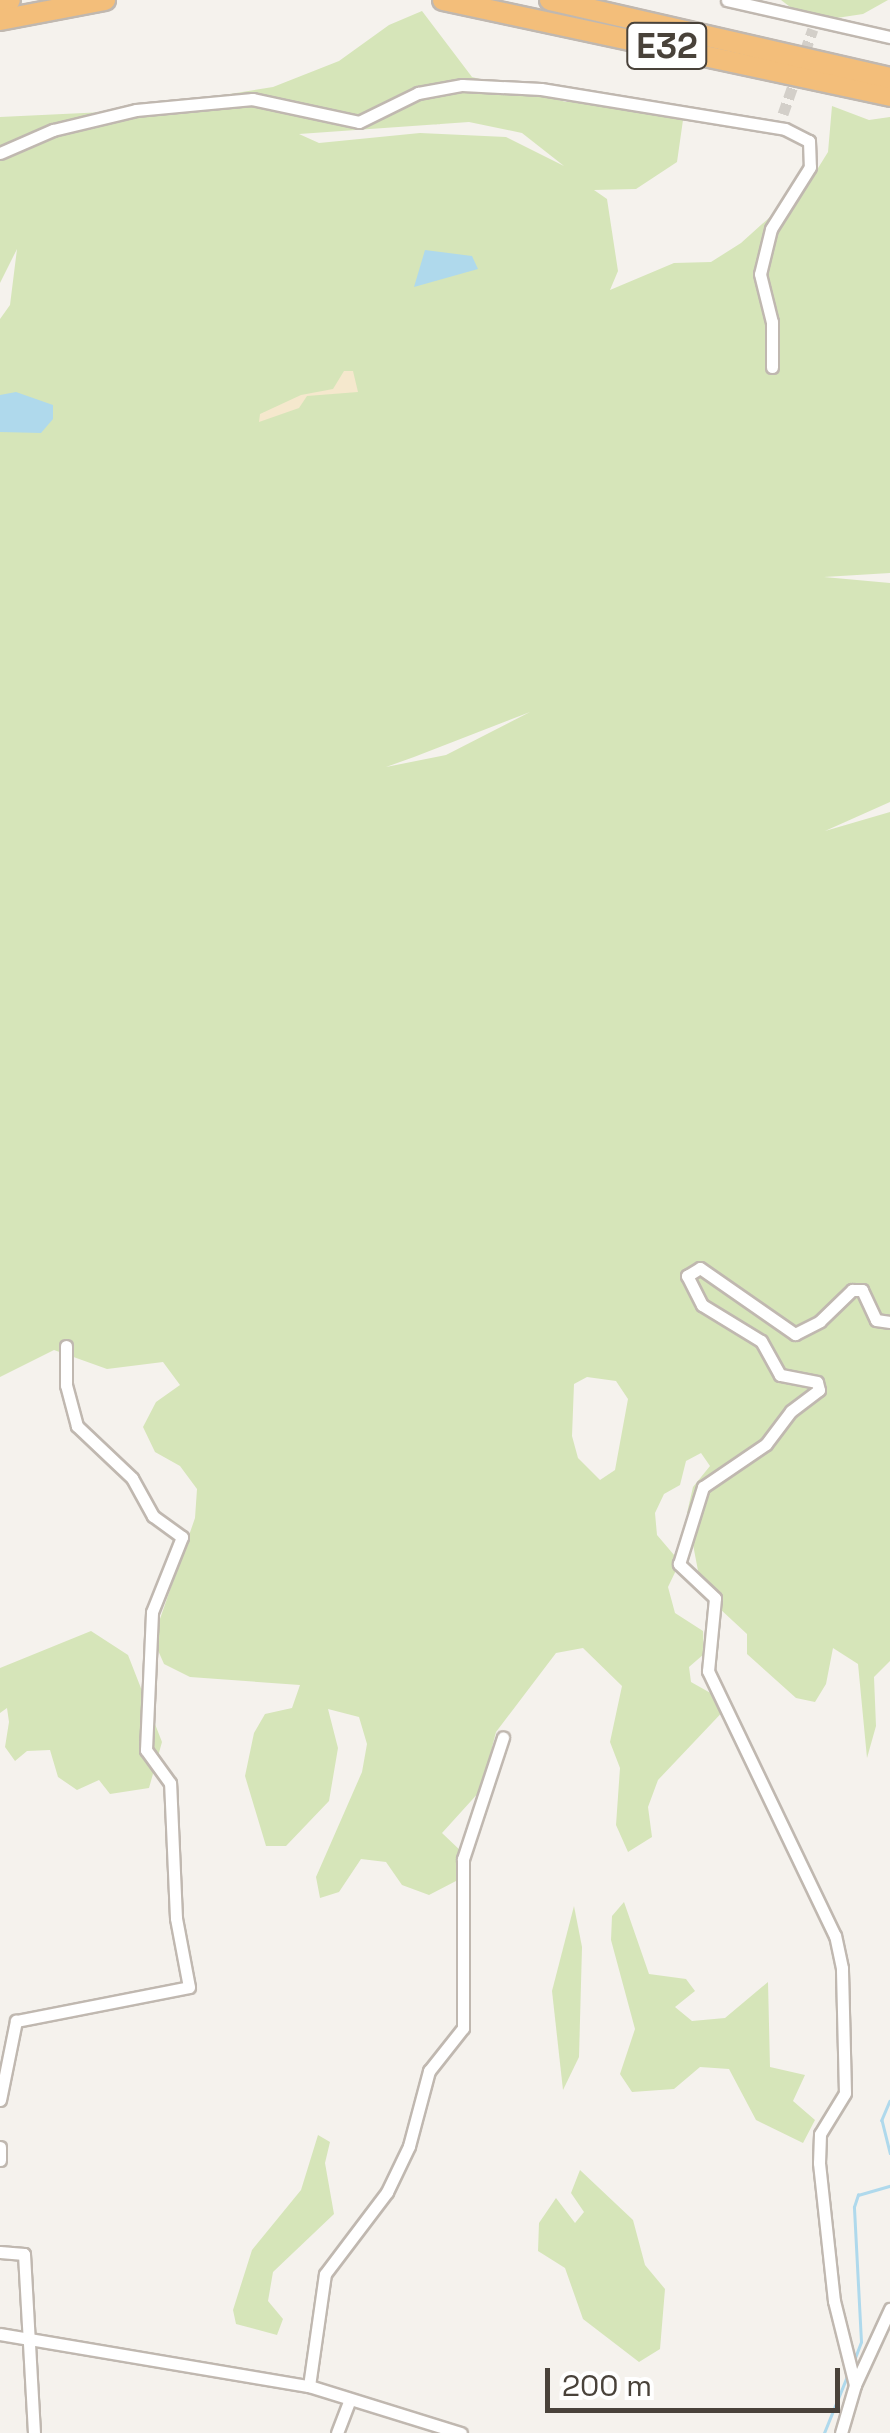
<!DOCTYPE html>
<html>
<head>
<meta charset="utf-8">
<style>
  body { margin:0 }
  #map { position:relative; width:890px; height:2433px; overflow:hidden; background:#f5f2ed; font-family:"Space Grotesk",sans-serif }
  div>[style] { position:absolute }
  .green>* { inset:0; background:#d6e5b9 }
  .sand>* { inset:0; background:#f5e8cd }
  .water>* { inset:0; background:#afd9ec }
  .stream>* { height:2.5px; margin:-1.25px; padding:0 1.25px; transform-origin:1.25px; border-radius:1.25px; background:#afd9ec }
  .minor-tunnel>* { height:11px; margin-top:-5.5px; transform-origin:0; background:repeating-linear-gradient(90deg,#d3cfc9 0 11px,transparent 0 16.5px) }
  .roads { filter:drop-shadow(2px 0 #c0b8b0) drop-shadow(-2px 0 #c0b8b0) drop-shadow(0 2px #c0b8b0) drop-shadow(0 -2px #c0b8b0) }
  .minor>* { height:11px; margin:-5.5px; padding:0 5.5px; transform-origin:5.5px; border-radius:5.5px; background:#fff }
  .motorway>* { height:20px; margin:-10px; padding:0 10px; transform-origin:10px; border-radius:10px; background:#f3be7a }
  span { translate:-50% -50%; white-space:nowrap; text-align:center; line-height:1.15; -webkit-text-stroke:8px #fff; paint-order:stroke }
  .shield-label span { padding:2px 8px; background:#fff; border:2px solid; border-radius:8px; -webkit-text-stroke-width:0 }
  .shield-label { font-size:35px; color:#49423a; font-weight:700 }
  .scale { position:absolute; left:545px; top:2368px; width:295px; height:45px; box-sizing:border-box; border:5px solid #49423a; border-top:0; padding-left:12px; font-size:30px; line-height:35px; white-space:nowrap; color:#49423a; -webkit-text-stroke:8px #fff; paint-order:stroke }
</style>
</head>
<body>
<div id="map">
  <div class="green">
    <i style="clip-path:polygon(781px 0,888px 0,863px 14px,810px 22px)"></i>
    <i style="clip-path:polygon(evenodd,422px 11px,472px 77px,566px 102px,652px 102px,684px 113px,677px 162px,636px 189px,594px 190px,607px 199px,618px 271px,610px 290px,674px 263px,711px 262px,741px 243px,810px 181px,828px 152px,832px 106px,869px 120px,890px 117px,890px 573px,824px 577px,890px 583px,890px 802px,825px 831px,890px 812px,890px 1661px,874px 1677px,876px 1726px,867px 1758px,858px 1664px,833px 1648px,826px 1684px,815px 1702px,796px 1698px,747px 1654px,747px 1634px,719px 1608px,699px 1576px,687px 1513px,693px 1487px,710px 1466px,701px 1453px,686px 1461px,680px 1485px,664px 1494px,655px 1513px,657px 1535px,680px 1562px,668px 1587px,675px 1613px,703px 1631px,704px 1654px,689px 1667px,691px 1682px,730px 1704px,658px 1780px,648px 1807px,652px 1837px,628px 1852px,616px 1825px,620px 1768px,610px 1742px,622px 1686px,583px 1648px,556px 1653px,496px 1732px,481px 1790px,442px 1833px,463px 1853px,456px 1881px,429px 1895px,402px 1885px,386px 1862px,361px 1859px,339px 1892px,320px 1898px,316px 1877px,362px 1772px,367px 1744px,359px 1717px,328px 1709px,338px 1748px,329px 1801px,286px 1846px,266px 1846px,245px 1776px,254px 1733px,265px 1714px,292px 1708px,300px 1685px,190px 1677px,164px 1664px,153px 1639px,195px 1518px,197px 1489px,180px 1466px,155px 1452px,143px 1427px,156px 1402px,180px 1385px,163px 1362px,107px 1369px,54px 1350px,0 1377px,0 319px,10px 305px,17px 249px,0 283px,0 117px,126px 111px,273px 87px,339px 61px,389px 25px,422px 11px,469px 122px,522px 133px,564px 166px,506px 137px,420px 133px,319px 143px,299px 134px,469px 122px,422px 11px,530px 712px,446px 755px,386px 767px,414px 757px,530px 712px,422px 11px,587px 1377px,616px 1381px,628px 1399px,615px 1470px,600px 1480px,578px 1458px,572px 1436px,574px 1384px,587px 1377px)"></i>
    <i style="clip-path:polygon(91px 1631px,128px 1655px,162px 1742px,149px 1788px,110px 1794px,99px 1780px,77px 1790px,58px 1777px,50px 1750px,27px 1751px,15px 1761px,5px 1747px,9px 1722px,7px 1708px,0 1713px,0 1668px)"></i>
    <i style="clip-path:polygon(624px 1902px,649px 1974px,686px 1979px,695px 1991px,675px 2007px,692px 2021px,725px 2018px,768px 1982px,770px 2067px,805px 2075px,793px 2101px,815px 2120px,803px 2143px,756px 2120px,729px 2069px,700px 2067px,674px 2089px,632px 2092px,620px 2074px,635px 2029px,611px 1940px,612px 1916px)"></i>
    <i style="clip-path:polygon(574px 1906px,582px 1947px,579px 2057px,563px 2090px,552px 1991px)"></i>
    <i style="clip-path:polygon(318px 2135px,330px 2142px,325px 2163px,334px 2214px,273px 2272px,268px 2301px,283px 2319px,277px 2335px,236px 2324px,233px 2310px,252px 2250px,301px 2190px)"></i>
    <i style="clip-path:polygon(580px 2170px,633px 2220px,645px 2265px,665px 2289px,660px 2349px,639px 2362px,583px 2319px,565px 2268px,538px 2251px,539px 2223px,556px 2198px,575px 2223px,584px 2212px,571px 2193px)"></i>
  </div>
  <div class="sand">
    <i style="clip-path:polygon(344px 371px,353px 371px,358px 392px,307px 396px,299px 408px,259px 422px,260px 414px,301px 395px,333px 389px)"></i>
  </div>
  <div class="water">
    <i style="clip-path:polygon(425px 250px,472px 256px,478px 269px,414px 287px)"></i>
    <i style="clip-path:polygon(16px 392px,53px 405px,53px 419px,41px 433px,0 432px,0 395px)"></i>
  </div>
  <div class="stream">
    <i style="left:890px;top:2101px;width:21px;rotate:113deg"></i>
    <i style="left:882px;top:2120px;width:34px;rotate:76deg"></i>
    <i style="left:853px;top:2363px;width:22px;rotate:-69deg"></i>
    <i style="left:861px;top:2342px;width:135px;rotate:-93deg"></i>
    <i style="left:854px;top:2207px;width:13px;rotate:-72deg"></i>
    <i style="left:858px;top:2195px;width:33px;rotate:-16deg"></i>
    <i style="left:824px;top:2433px;width:64px;rotate:-67.9deg"></i>
  </div>
  <div class="minor-tunnel">
    <i style="left:783px;top:114px;width:90px;rotate:-70.6deg"></i>
  </div>
  <div class="roads">
    <div class="minor">
      <i style="left:727px;top:0;width:167px;rotate:12.8deg"></i>
      <i style="left:0;top:153px;width:58px;rotate:-23.5deg"></i>
      <i style="left:53px;top:130px;width:85px;rotate:-13.5deg"></i>
      <i style="left:136px;top:110px;width:117px;rotate:-5.4deg"></i>
      <i style="left:252px;top:99px;width:109px;rotate:12.1deg"></i>
      <i style="left:359px;top:122px;width:66px;rotate:-26.2deg"></i>
      <i style="left:418px;top:93px;width:45px;rotate:-10.3deg"></i>
      <i style="left:462px;top:85px;width:79px;rotate:2.9deg"></i>
      <i style="left:541px;top:89px;width:247px;rotate:9.3deg"></i>
      <i style="left:785px;top:129px;width:27px;rotate:27deg"></i>
      <i style="left:809px;top:141px;width:26px;rotate:88deg"></i>
      <i style="left:810px;top:167px;width:73px;rotate:122.2deg"></i>
      <i style="left:771px;top:229px;width:46px;rotate:103.7deg"></i>
      <i style="left:760px;top:274px;width:49px;rotate:76deg"></i>
      <i style="left:772px;top:322px;width:45px;rotate:90deg"></i>
      <i style="left:0;top:2100px;width:81px;rotate:-78.6deg"></i>
      <i style="left:16px;top:2021px;width:176px;rotate:-11.1deg"></i>
      <i style="left:189px;top:1987px;width:70px;rotate:-100.7deg"></i>
      <i style="left:176px;top:1918px;width:135px;rotate:-92.5deg"></i>
      <i style="left:170px;top:1783px;width:41px;rotate:-126deg"></i>
      <i style="left:146px;top:1750px;width:138px;rotate:-87.5deg"></i>
      <i style="left:152px;top:1612px;width:81px;rotate:-68.2deg"></i>
      <i style="left:182px;top:1537px;width:36px;rotate:-144deg"></i>
      <i style="left:153px;top:1516px;width:43px;rotate:-118.9deg"></i>
      <i style="left:132px;top:1478px;width:76px;rotate:-136.6deg"></i>
      <i style="left:77px;top:1426px;width:42px;rotate:-105deg"></i>
      <i style="left:66px;top:1385px;width:39px;rotate:-90deg"></i>
      <i style="left:0;top:2147px;width:13px;rotate:90deg"></i>
      <i style="left:0;top:2252px;width:24px;rotate:5deg"></i>
      <i style="left:24px;top:2254px;width:179px;rotate:86.8deg"></i>
      <i style="left:0;top:2334px;width:313px;rotate:9.6deg"></i>
      <i style="left:309px;top:2386px;width:159px;rotate:17.2deg"></i>
      <i style="left:855px;top:2385px;width:84px;rotate:-65.3deg"></i>
      <i style="left:309px;top:2386px;width:113px;rotate:-81.9deg"></i>
      <i style="left:325px;top:2274px;width:103px;rotate:-52.9deg"></i>
      <i style="left:387px;top:2192px;width:51px;rotate:-64.4deg"></i>
      <i style="left:409px;top:2146px;width:78px;rotate:-75.1deg"></i>
      <i style="left:429px;top:2071px;width:55px;rotate:-51.7deg"></i>
      <i style="left:463px;top:2028px;width:169px;rotate:-90deg"></i>
      <i style="left:463px;top:1859px;width:128px;rotate:-71.8deg"></i>
      <i style="left:337px;top:2433px;width:34px;rotate:-69deg"></i>
      <i style="left:841px;top:2433px;width:50px;rotate:-73.7deg"></i>
      <i style="left:855px;top:2385px;width:87px;rotate:-104deg"></i>
      <i style="left:834px;top:2301px;width:139px;rotate:-96.2deg"></i>
      <i style="left:819px;top:2163px;width:29px;rotate:-88deg"></i>
      <i style="left:820px;top:2134px;width:48px;rotate:-58.6deg"></i>
      <i style="left:845px;top:2093px;width:125px;rotate:-91.4deg"></i>
      <i style="left:842px;top:1968px;width:33px;rotate:-102deg"></i>
      <i style="left:835px;top:1936px;width:294px;rotate:-115.6deg"></i>
      <i style="left:708px;top:1671px;width:73px;rotate:-84.5deg"></i>
      <i style="left:715px;top:1598px;width:50px;rotate:-136.6deg"></i>
      <i style="left:679px;top:1564px;width:81px;rotate:-72.7deg"></i>
      <i style="left:703px;top:1487px;width:76px;rotate:-34.3deg"></i>
      <i style="left:766px;top:1444px;width:41px;rotate:-52.9deg"></i>
      <i style="left:791px;top:1411px;width:35px;rotate:-37deg"></i>
      <i style="left:819px;top:1390px;width:8px;rotate:-104deg"></i>
      <i style="left:817px;top:1382px;width:38px;rotate:-169deg"></i>
      <i style="left:780px;top:1375px;width:39px;rotate:-119deg"></i>
      <i style="left:761px;top:1341px;width:69px;rotate:-148.6deg"></i>
      <i style="left:702px;top:1305px;width:33px;rotate:-117deg"></i>
      <i style="left:687px;top:1276px;width:15px;rotate:-32deg"></i>
      <i style="left:700px;top:1268px;width:116px;rotate:34.8deg"></i>
      <i style="left:795px;top:1334px;width:28px;rotate:-27deg"></i>
      <i style="left:820px;top:1321px;width:45px;rotate:-44.1deg"></i>
      <i style="left:852px;top:1290px;width:10px"></i>
      <i style="left:862px;top:1290px;width:33px;rotate:65deg"></i>
      <i style="left:876px;top:1320px;width:14px;rotate:8deg"></i>
    </div>
    <div class="motorway">
      <i style="left:443px;top:0;width:457px;rotate:12.1deg"></i>
      <i style="left:550px;top:0;width:349px;rotate:12.9deg"></i>
      <i style="left:0;top:2px;width:10px;rotate:-11deg"></i>
      <i style="left:0;top:20px;width:107px;rotate:-10.8deg"></i>
    </div>
  </div>
  <div class="shield-label">
    <span style="left:667px;top:46px">E32</span>
  </div>
  <div class="scale">200 m</div>
</div>
</body>
</html>
